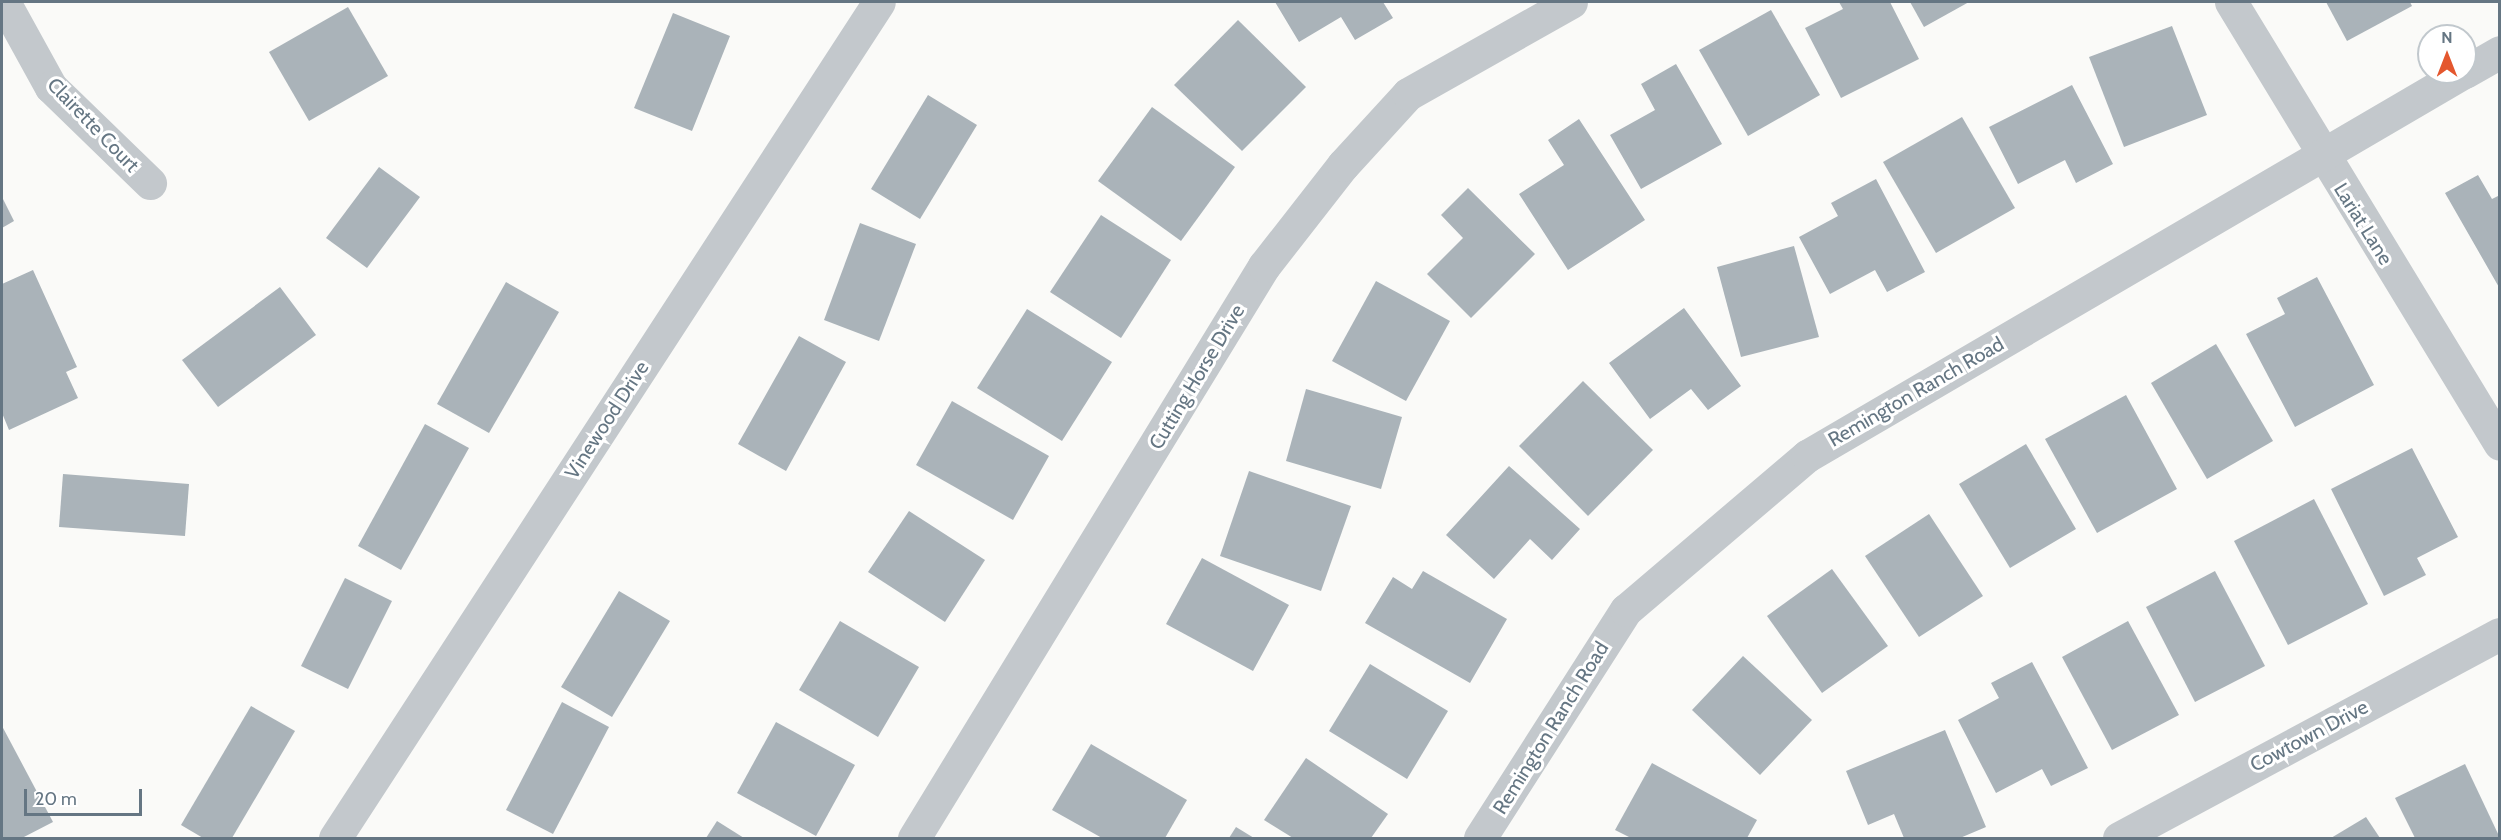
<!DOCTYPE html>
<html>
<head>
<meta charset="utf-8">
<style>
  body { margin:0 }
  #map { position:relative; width:2501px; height:840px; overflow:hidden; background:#fafaf8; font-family:Cabin,sans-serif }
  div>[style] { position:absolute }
  .building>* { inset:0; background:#aab3b9 }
  .street>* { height:33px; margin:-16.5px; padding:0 16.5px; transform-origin:16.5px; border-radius:16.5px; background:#c3c8cc }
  span { translate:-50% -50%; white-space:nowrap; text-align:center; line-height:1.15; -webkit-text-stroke:6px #fff; paint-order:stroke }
  .street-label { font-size:20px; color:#657683 }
  .frame { position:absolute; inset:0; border:3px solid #657683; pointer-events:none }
  .north { position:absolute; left:2417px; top:24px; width:60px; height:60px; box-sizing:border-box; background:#fff; border:2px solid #c1c8cd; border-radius:50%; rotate:0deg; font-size:16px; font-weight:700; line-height:24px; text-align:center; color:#657683 }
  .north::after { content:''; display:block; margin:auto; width:21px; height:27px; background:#e4572e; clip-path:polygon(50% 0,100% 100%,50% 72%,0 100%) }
  .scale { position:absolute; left:24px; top:789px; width:118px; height:27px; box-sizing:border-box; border:3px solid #657683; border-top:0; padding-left:8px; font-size:18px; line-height:21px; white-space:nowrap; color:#657683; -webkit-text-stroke:4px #fff; paint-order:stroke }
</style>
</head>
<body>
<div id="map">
  <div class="building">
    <i style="clip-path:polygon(1275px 2px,1383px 2px,1393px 18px,1355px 40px,1341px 17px,1299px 42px)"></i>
    <i style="clip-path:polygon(1839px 2px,1890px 2px,1919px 59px,1841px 98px,1805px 28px,1843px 9px)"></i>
    <i style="clip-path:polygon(1910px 2px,1969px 2px,1924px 27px)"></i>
    <i style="clip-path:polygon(2326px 2px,2410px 2px,2412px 6px,2347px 41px)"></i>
    <i style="clip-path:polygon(348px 7px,388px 76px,309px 121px,269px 52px)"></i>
    <i style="clip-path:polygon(1771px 10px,1820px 95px,1748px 136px,1699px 50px)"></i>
    <i style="clip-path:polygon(673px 13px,730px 36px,692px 131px,634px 108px)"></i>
    <i style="clip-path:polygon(1238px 20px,1306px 87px,1242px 151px,1174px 85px)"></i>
    <i style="clip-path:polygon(2172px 26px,2207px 115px,2124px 147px,2089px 57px)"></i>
    <i style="clip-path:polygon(1676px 64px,1722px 144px,1641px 189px,1610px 135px,1655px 110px,1641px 84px)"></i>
    <i style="clip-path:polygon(2072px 85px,2113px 164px,2076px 183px,2065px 160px,2018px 184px,1989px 127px)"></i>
    <i style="clip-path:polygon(928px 95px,977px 125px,920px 219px,871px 189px)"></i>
    <i style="clip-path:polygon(1152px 107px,1235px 167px,1181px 241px,1098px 181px)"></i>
    <i style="clip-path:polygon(1962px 117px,2015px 208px,1936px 253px,1883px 162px)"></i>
    <i style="clip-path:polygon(1579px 119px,1645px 220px,1568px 270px,1519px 194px,1564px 165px,1548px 140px)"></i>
    <i style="clip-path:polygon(379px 167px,420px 197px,367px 268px,326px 238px)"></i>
    <i style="clip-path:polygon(2478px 175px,2492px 199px,2500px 195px,2500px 289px,2445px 193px)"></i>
    <i style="clip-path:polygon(1876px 179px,1925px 272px,1887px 292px,1875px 270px,1830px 294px,1799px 237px,1838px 216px,1831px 203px)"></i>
    <i style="clip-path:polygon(1468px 188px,1535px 254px,1471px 318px,1427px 274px,1463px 238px,1441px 215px)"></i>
    <i style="clip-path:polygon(2px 197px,14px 221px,2px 228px)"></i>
    <i style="clip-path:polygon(1101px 215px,1171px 260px,1121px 338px,1050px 292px)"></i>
    <i style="clip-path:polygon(860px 223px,916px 244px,879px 341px,824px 320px)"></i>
    <i style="clip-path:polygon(1794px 246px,1819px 337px,1741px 357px,1717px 267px)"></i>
    <i style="clip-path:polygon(33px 270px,77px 367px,66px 372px,78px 398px,9px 430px,2px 413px,2px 284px)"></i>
    <i style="clip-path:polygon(2317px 277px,2374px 385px,2295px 427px,2246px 334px,2285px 314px,2277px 298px)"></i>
    <i style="clip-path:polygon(1376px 281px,1450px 321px,1406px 401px,1332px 361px)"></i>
    <i style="clip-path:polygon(506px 282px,559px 312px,489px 433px,437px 404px)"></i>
    <i style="clip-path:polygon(280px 287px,316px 335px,218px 407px,182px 360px)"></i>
    <i style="clip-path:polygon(1684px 308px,1741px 386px,1708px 410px,1691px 389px,1650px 419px,1609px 363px)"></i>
    <i style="clip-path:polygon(1027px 309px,1112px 362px,1062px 441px,977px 388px)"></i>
    <i style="clip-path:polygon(799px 336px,846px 362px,786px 471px,738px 444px)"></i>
    <i style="clip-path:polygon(2216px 344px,2273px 441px,2207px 479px,2151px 383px)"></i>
    <i style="clip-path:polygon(1583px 381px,1653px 450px,1588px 516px,1519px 446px)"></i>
    <i style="clip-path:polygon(1306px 389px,1402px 417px,1381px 489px,1286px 461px)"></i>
    <i style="clip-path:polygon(2126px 395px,2177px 489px,2097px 533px,2045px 439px)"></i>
    <i style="clip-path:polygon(952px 401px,1049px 456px,1013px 520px,916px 465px)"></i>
    <i style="clip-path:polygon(425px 424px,469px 448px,401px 570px,358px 546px)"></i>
    <i style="clip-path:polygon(2026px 444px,2076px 529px,2010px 568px,1959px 484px)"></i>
    <i style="clip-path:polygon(2412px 448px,2458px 537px,2417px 558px,2426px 575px,2384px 596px,2331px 489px)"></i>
    <i style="clip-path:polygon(1509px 466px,1580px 529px,1552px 560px,1530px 539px,1494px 579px,1446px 535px)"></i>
    <i style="clip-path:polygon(1249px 471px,1351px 506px,1321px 591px,1220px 556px)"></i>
    <i style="clip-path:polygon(63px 474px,189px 484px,185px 536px,59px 527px)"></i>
    <i style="clip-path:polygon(2314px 499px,2368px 604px,2288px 645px,2234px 541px)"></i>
    <i style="clip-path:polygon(909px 511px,985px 560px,945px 622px,868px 572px)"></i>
    <i style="clip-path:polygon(1929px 514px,1983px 596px,1919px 637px,1865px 556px)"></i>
    <i style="clip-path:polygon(1202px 558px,1289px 605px,1253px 671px,1166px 624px)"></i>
    <i style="clip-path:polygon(1832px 569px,1888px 646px,1822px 693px,1767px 616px)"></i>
    <i style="clip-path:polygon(1423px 571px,1507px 619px,1470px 683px,1365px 623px,1393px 577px,1412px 589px)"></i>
    <i style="clip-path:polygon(2215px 571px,2265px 666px,2195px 702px,2146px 607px)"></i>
    <i style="clip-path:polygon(345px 578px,392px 601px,348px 689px,301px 666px)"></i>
    <i style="clip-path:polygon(619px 591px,670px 621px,612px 717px,561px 687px)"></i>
    <i style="clip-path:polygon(840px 621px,919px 667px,878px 737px,799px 690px)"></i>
    <i style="clip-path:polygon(2128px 621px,2179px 715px,2112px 750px,2062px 657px)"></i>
    <i style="clip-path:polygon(1743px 656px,1812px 720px,1760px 775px,1692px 710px)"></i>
    <i style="clip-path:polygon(2032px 662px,2088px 768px,2051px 786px,2042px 769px,1996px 793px,1958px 720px,1999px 698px,1991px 683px)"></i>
    <i style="clip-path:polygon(1370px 664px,1448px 711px,1407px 779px,1329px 731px)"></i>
    <i style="clip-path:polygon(562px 702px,609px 727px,553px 834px,506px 810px)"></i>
    <i style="clip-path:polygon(251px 706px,295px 731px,232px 838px,203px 838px,181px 825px)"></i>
    <i style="clip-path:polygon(776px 722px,855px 765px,816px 836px,737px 793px)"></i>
    <i style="clip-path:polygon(2px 726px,53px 822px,22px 838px,2px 838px)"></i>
    <i style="clip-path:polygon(1945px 730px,1986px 827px,1960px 838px,1904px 838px,1894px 814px,1868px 825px,1846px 771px)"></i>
    <i style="clip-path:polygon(1091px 744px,1187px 800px,1165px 838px,1102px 838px,1052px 810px)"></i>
    <i style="clip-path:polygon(1306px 758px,1388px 814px,1371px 838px,1293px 838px,1264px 820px)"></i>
    <i style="clip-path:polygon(1652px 763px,1757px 820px,1747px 838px,1631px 838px,1615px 830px)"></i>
    <i style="clip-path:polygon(2465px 764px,2500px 838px,2415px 838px,2395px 798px)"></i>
    <i style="clip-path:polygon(2366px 817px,2380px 838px,2331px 838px)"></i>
    <i style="clip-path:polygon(717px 821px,744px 838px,706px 838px)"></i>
    <i style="clip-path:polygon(1236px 827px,1254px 838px,1229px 838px)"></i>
  </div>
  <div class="street">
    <i style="left:4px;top:2px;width:97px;rotate:61.1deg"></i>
    <i style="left:51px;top:87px;width:138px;rotate:44.1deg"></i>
    <i style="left:2231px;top:2px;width:517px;rotate:58.68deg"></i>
    <i style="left:2465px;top:72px;width:40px;rotate:-29.7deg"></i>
    <i style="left:335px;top:838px;width:997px;rotate:-56.95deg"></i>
    <i style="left:914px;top:838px;width:671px;rotate:-58.54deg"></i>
    <i style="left:1264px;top:266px;width:128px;rotate:-52deg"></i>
    <i style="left:1343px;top:165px;width:96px;rotate:-47.5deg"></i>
    <i style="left:1408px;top:94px;width:187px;rotate:-29.4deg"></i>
    <i style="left:1480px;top:838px;width:271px;rotate:-57.4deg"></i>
    <i style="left:1626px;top:610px;width:238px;rotate:-40.4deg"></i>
    <i style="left:1807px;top:456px;width:761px;rotate:-30.31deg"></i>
    <i style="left:2119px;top:838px;width:432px;rotate:-28.2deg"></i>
  </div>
  <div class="street-label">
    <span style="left:93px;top:125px;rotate:46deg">Clairette Court</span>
    <span style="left:2363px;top:224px;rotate:58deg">Lariat Lane</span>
    <span style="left:1197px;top:377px;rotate:-59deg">Cutting Horse Drive</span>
    <span style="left:1916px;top:392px;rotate:-30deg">Remington Ranch Road</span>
    <span style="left:607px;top:420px;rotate:-57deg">Vinewood Drive</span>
    <span style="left:1551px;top:728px;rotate:-58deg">Remington Ranch Road</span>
    <span style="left:2309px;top:736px;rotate:-28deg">Cowtown Drive</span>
  </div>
  <div class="frame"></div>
  <div class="north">N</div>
  <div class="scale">20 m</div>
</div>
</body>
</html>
